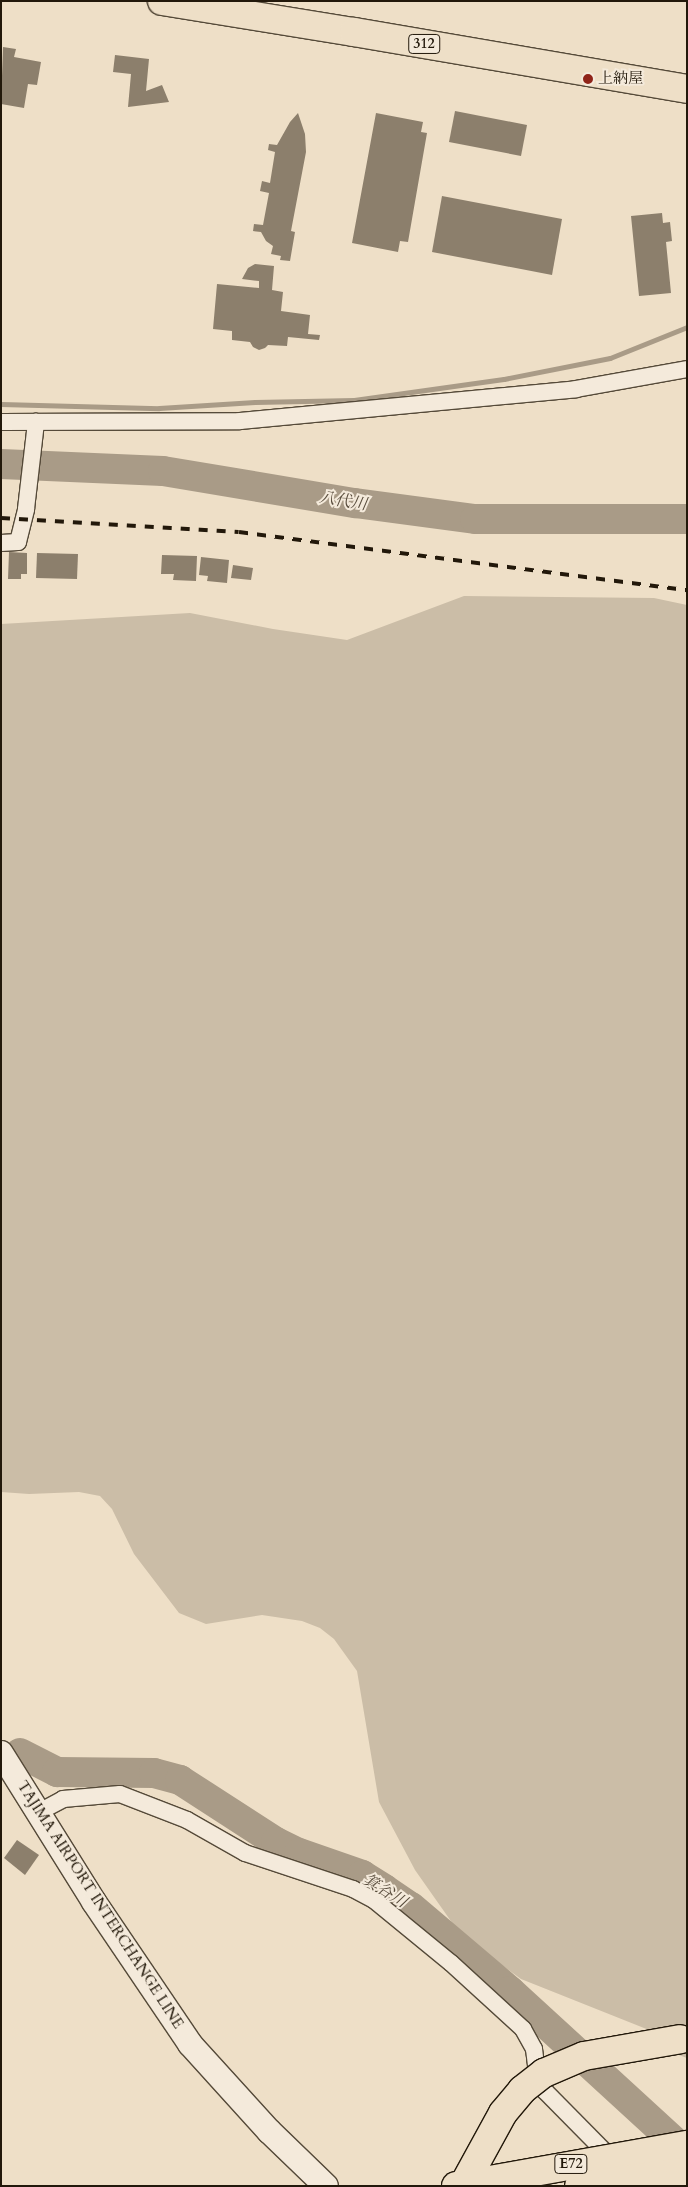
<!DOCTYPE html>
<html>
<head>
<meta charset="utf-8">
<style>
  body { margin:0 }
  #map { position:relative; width:688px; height:2187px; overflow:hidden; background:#eedfc7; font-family:Cardo,"Noto Serif JP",serif }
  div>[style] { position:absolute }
  .green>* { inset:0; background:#cbbda7 }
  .stream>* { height:5px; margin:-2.5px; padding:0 2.5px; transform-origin:2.5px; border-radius:2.5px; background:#a99b87 }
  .river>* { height:30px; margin:-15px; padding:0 15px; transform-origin:15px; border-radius:15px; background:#a99b87 }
  .building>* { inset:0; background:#8c7f6c }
  .roads { filter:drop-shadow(1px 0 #554a39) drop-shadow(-1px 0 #554a39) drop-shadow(0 1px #554a39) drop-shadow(0 -1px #554a39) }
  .minor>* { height:16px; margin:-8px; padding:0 8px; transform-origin:8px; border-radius:8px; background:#f4eadb }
  .secondary>* { height:24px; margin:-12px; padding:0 12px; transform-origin:12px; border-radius:12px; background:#f4eadb }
  .trunk>* { height:28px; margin:-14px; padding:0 14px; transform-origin:14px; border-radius:14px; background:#eedfc7 }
  .rail>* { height:4px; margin-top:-2px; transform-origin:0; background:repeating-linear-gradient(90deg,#22180a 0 9px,transparent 0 18px) }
  .bridges { filter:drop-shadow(1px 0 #22180a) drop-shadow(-1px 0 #22180a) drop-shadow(0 1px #22180a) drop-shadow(0 -1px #22180a) }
  .motorway-bridge>* { height:28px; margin:-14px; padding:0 14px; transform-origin:14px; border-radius:14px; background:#eedfc7 }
  .dots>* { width:14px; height:14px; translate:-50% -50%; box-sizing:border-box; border:2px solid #f4eadb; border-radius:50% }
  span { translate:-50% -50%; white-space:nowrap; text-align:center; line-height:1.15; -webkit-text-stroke:4px #f4eadb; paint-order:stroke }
  .shield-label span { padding:1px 4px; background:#f4eadb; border:1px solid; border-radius:4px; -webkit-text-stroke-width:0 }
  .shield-label { font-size:14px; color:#22180a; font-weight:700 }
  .poi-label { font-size:15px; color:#22180a }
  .left { translate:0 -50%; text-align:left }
  .street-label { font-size:15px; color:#22180a }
  .water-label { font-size:16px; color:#584c3c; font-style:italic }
  .frame { position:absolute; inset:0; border:2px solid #22180a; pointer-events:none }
</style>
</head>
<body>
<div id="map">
  <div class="green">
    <i style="clip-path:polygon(464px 596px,654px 598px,687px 605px,687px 2058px,665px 2050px,649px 2030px,521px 1979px,460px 1934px,415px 1870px,379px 1802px,357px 1671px,334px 1639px,320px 1628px,302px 1621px,262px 1615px,206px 1624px,179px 1613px,134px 1554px,112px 1509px,100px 1496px,79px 1492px,29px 1494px,1px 1492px,1px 624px,190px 613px,273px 629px,347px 640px)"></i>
  </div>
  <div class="stream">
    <i style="left:1px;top:404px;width:158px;rotate:1.5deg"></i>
    <i style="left:159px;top:408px;width:96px;rotate:-3.6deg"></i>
    <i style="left:255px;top:402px;width:99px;rotate:-1.2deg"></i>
    <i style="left:354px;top:400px;width:151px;rotate:-8deg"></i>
    <i style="left:504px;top:379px;width:108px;rotate:-11.2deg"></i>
    <i style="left:610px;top:358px;width:83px;rotate:-21.9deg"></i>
  </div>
  <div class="river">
    <i style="left:1px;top:464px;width:162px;rotate:2.5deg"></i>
    <i style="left:163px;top:471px;width:195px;rotate:9.5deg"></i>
    <i style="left:355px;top:503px;width:121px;rotate:7.6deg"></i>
    <i style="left:475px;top:519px;width:212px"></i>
    <i style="left:20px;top:1753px;width:42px;rotate:27.2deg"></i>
    <i style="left:57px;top:1772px;width:97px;rotate:0.6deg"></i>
    <i style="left:154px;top:1773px;width:27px;rotate:15deg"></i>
    <i style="left:180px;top:1780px;width:114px;rotate:32.9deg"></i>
    <i style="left:276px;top:1842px;width:25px;rotate:26deg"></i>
    <i style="left:299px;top:1853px;width:67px;rotate:19.2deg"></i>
    <i style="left:362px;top:1875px;width:26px;rotate:32deg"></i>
    <i style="left:384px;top:1889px;width:32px;rotate:34deg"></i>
    <i style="left:411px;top:1907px;width:130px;rotate:40.3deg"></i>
    <i style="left:510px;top:1991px;width:240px;rotate:42.5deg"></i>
  </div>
  <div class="building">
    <i style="clip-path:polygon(3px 47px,16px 49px,14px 57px,41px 62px,37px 85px,28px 84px,24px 108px,1px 104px)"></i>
    <i style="clip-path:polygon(115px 55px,149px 59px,146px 91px,162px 85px,169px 102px,128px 107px,131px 74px,113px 72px)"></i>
    <i style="clip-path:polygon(455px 111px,527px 125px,521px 156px,449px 142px)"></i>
    <i style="clip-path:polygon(298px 113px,305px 134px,306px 152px,291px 231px,295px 232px,290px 261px,280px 260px,281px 256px,271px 254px,273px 246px,266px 241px,261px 232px,253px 231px,254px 224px,263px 225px,269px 193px,260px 191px,262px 181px,270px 183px,275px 152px,268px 150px,269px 144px,277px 145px,290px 122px)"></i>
    <i style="clip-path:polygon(376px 113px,423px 122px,421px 132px,427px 133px,408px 242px,400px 241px,398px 252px,352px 243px)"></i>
    <i style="clip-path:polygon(442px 196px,562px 219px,552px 275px,432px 252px)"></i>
    <i style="clip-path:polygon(662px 213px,663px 223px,670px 222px,672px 241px,666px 242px,671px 293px,639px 296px,631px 216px)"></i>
    <i style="clip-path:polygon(255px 264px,274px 266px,272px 290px,283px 292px,281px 311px,310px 315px,308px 334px,320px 335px,319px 340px,288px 337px,287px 346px,268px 345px,265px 348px,259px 350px,253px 347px,250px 342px,232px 340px,232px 331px,213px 329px,217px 284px,259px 288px,259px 281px,242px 279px,248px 268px)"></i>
    <i style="clip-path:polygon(9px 552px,27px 553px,27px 574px,21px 574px,21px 579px,8px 579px)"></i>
    <i style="clip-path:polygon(37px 553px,78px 554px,77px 579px,36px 578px)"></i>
    <i style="clip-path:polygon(162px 555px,197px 556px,196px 581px,173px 580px,174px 574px,161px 574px)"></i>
    <i style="clip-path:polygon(201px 557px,229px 560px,227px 583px,207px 581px,208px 576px,199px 575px)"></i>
    <i style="clip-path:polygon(233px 565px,253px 568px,251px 580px,231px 578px)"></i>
    <i style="clip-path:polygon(17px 1840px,39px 1855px,25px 1875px,4px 1858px)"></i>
  </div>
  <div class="roads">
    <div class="minor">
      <i style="left:1px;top:422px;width:239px;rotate:-0.2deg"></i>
      <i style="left:240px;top:421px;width:338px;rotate:-5.4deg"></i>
      <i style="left:576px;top:389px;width:113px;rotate:-10.2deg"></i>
      <i style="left:1px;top:543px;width:17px;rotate:-3deg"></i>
      <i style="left:18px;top:542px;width:34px;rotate:-76deg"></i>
      <i style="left:26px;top:509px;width:88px;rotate:-83.4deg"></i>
      <i style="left:39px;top:1812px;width:27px;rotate:-28deg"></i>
      <i style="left:63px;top:1799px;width:57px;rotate:-5deg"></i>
      <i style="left:120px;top:1794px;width:72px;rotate:21.2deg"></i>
      <i style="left:187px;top:1820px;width:67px;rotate:29.6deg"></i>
      <i style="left:245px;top:1853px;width:114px;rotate:18.4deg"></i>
      <i style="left:353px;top:1889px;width:24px;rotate:28deg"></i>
      <i style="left:374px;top:1900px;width:99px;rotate:39.3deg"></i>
      <i style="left:451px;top:1963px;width:98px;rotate:42.5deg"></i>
      <i style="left:523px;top:2029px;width:23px;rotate:61deg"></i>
      <i style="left:534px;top:2049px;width:17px;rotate:83deg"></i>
      <i style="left:536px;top:2066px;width:27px;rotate:70deg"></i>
      <i style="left:545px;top:2091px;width:101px;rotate:45.4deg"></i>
    </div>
    <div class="secondary">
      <i style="left:1px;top:1753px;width:176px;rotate:58deg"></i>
      <i style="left:94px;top:1902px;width:171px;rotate:55.9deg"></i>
      <i style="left:190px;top:2044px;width:118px;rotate:47.8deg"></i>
      <i style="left:269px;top:2131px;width:79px;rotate:44deg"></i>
    </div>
    <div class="trunk">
      <i style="left:162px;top:1px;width:194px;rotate:9.2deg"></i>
      <i style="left:354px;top:32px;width:338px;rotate:9.7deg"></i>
    </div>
  </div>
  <div class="rail">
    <i style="left:1px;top:518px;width:238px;rotate:3.4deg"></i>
    <i style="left:239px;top:532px;width:452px;rotate:7.4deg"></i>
  </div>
  <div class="bridges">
    <div class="motorway-bridge">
      <i style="left:456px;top:2186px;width:235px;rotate:-10.1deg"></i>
      <i style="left:463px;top:2186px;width:83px;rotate:-61.3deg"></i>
      <i style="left:503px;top:2113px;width:30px;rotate:-50deg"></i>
      <i style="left:522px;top:2090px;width:28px;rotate:-38deg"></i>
      <i style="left:544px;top:2073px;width:43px;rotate:-23deg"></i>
      <i style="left:584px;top:2056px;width:98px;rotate:-9.9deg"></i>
      <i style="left:579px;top:2186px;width:109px;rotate:-7.9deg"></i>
    </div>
  </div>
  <div class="dots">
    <i style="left:588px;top:79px;background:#8f2418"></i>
  </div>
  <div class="shield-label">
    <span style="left:424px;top:44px">312</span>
    <span style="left:571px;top:2164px">E72</span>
  </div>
  <div class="poi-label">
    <span class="left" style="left:598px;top:79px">上納屋</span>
  </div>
  <div class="street-label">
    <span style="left:100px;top:1905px;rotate:57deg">TAJIMA AIRPORT INTERCHANGE LINE</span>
  </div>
  <div class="water-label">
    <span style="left:343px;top:501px;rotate:9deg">八代川</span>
    <span style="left:385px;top:1891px;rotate:32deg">箕谷川</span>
  </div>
  <div class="frame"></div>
</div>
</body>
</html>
